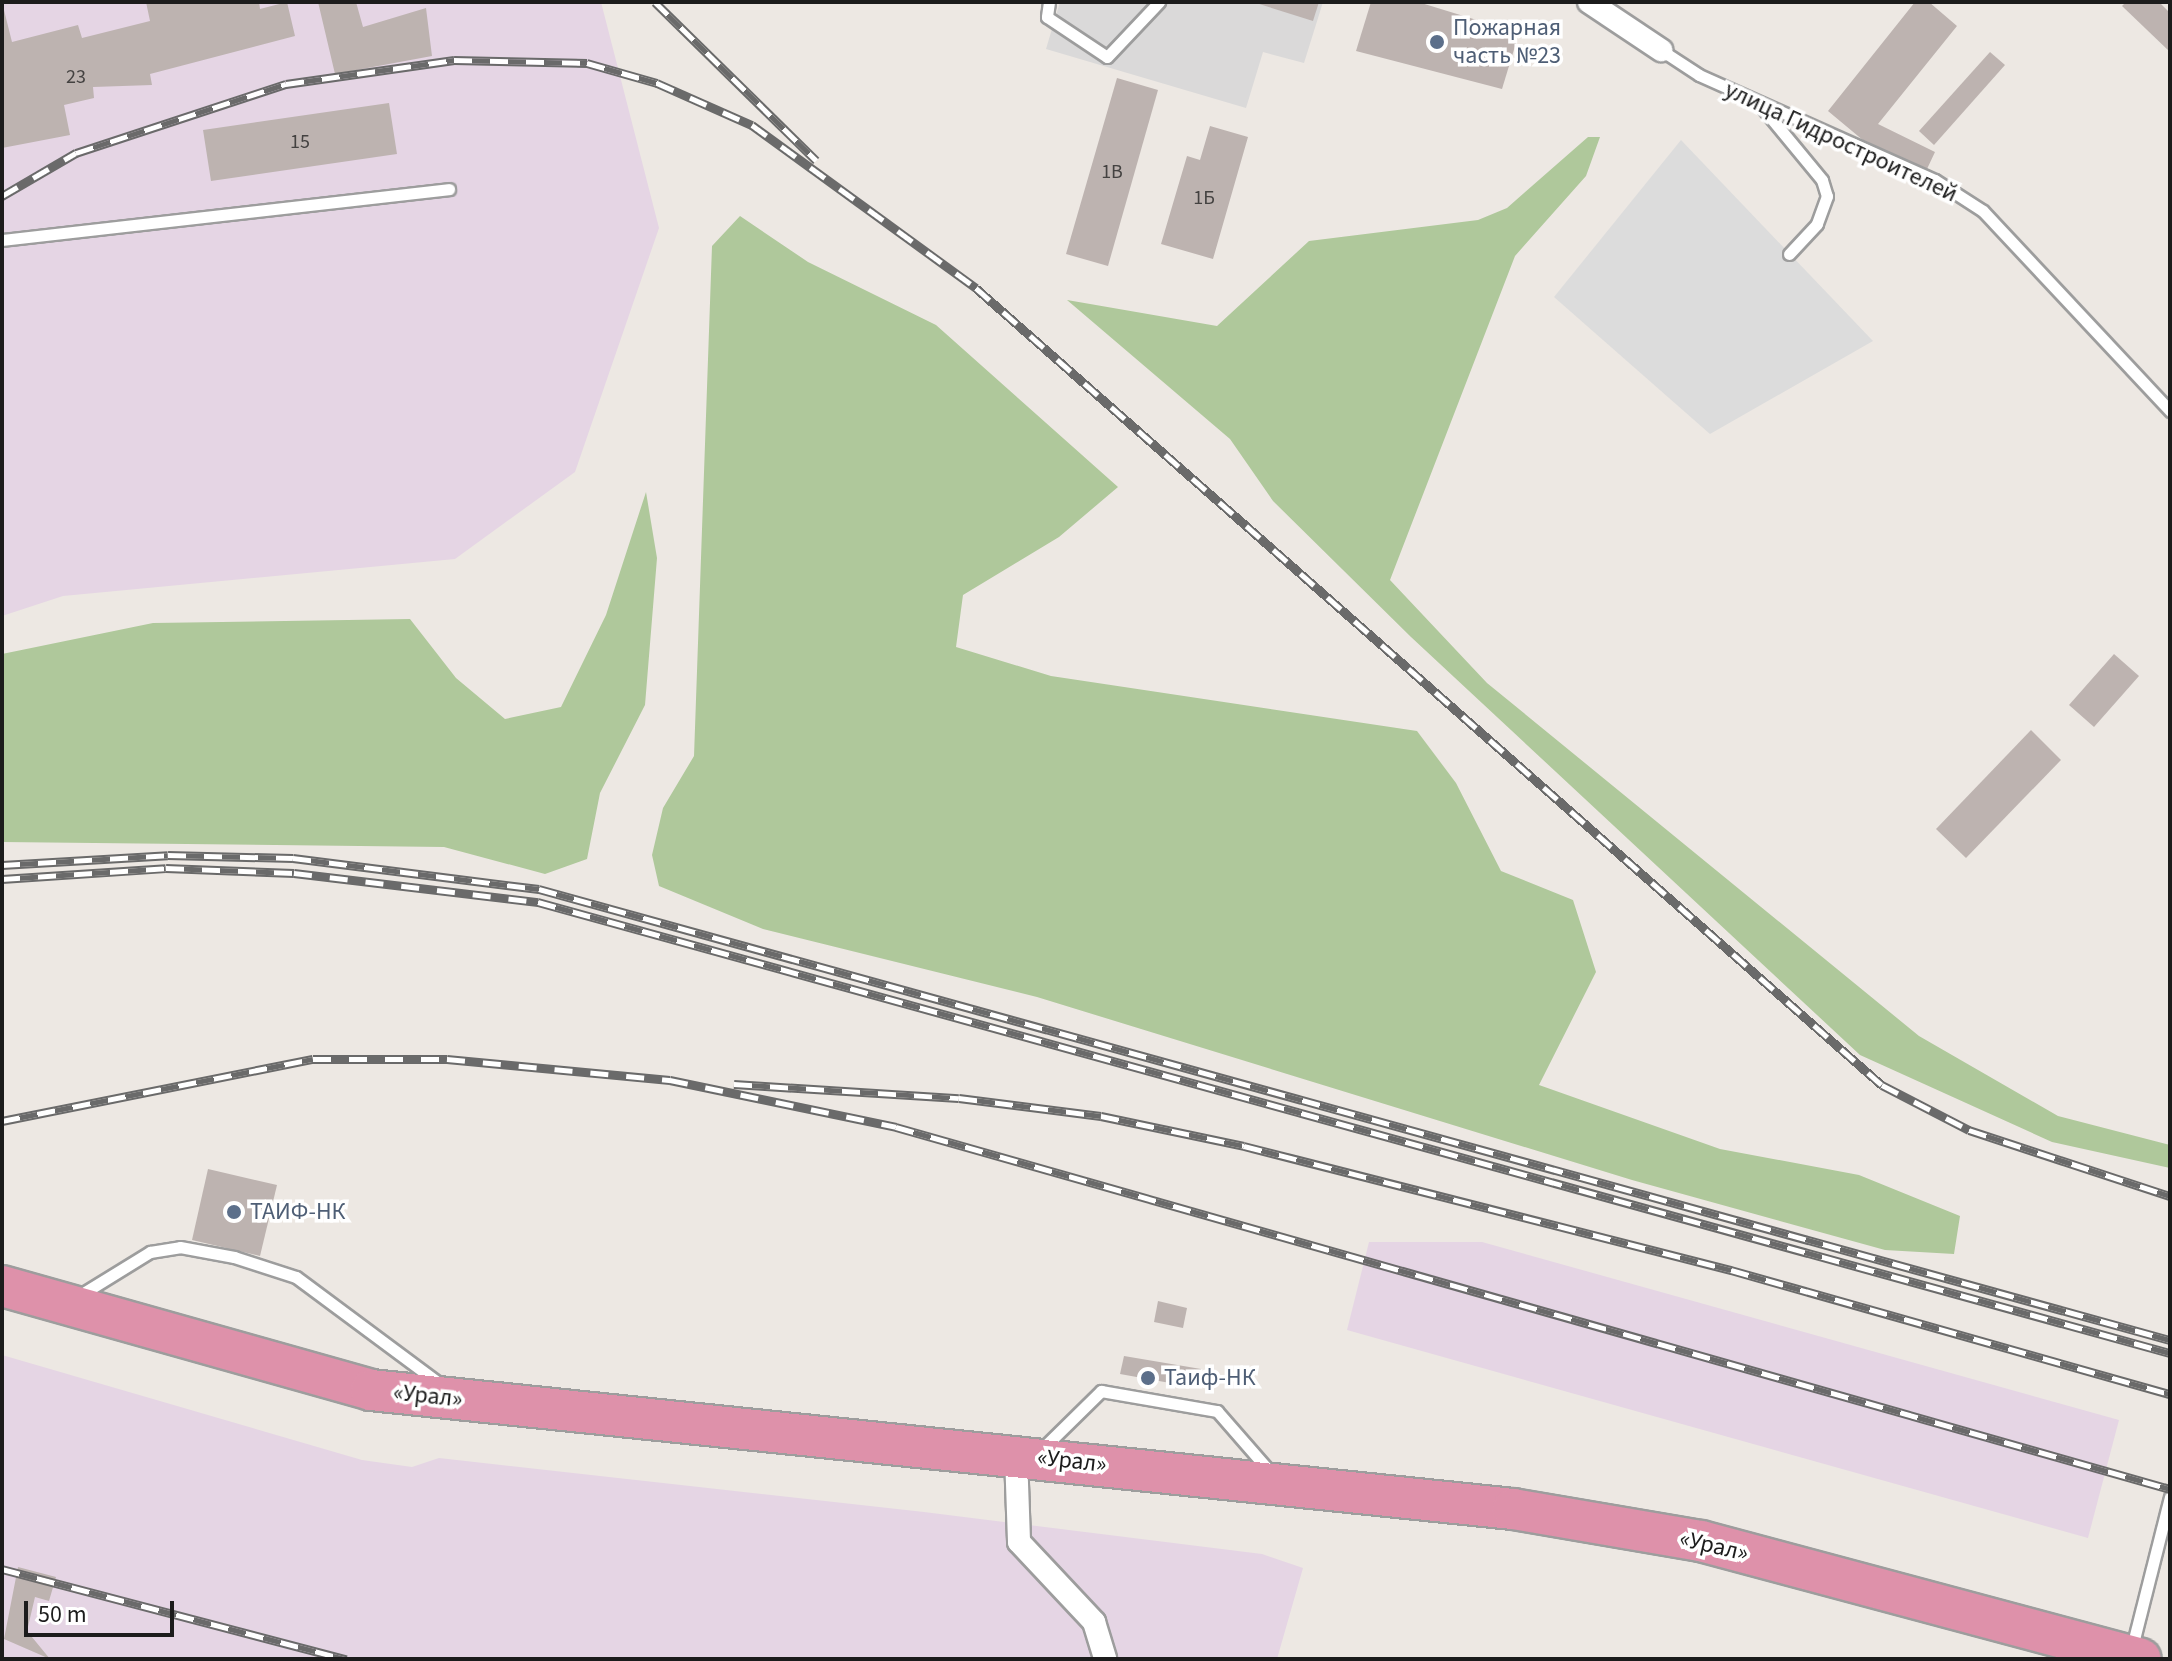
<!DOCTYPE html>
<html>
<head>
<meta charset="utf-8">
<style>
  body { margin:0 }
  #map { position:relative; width:2172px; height:1661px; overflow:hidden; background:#ede8e3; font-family:"Source Sans 3",sans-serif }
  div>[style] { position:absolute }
  .residential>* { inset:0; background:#dad9d9 }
  .industrial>* { inset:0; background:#e5d5e4 }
  .forest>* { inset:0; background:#afc89b }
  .parking>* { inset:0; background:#dcdcdc }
  .building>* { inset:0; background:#bdb3b0 }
  .roads { filter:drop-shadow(2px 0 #9d9d9d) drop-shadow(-2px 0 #9d9d9d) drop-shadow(0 2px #9d9d9d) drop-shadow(0 -2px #9d9d9d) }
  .lane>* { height:11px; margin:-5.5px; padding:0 5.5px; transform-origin:5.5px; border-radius:5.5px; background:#fff }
  .street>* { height:22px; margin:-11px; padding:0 11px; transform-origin:11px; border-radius:11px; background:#fff }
  .highway>* { height:40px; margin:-20px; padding:0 20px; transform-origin:20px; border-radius:20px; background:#de91aa }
  .rail>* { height:9px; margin-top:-4.5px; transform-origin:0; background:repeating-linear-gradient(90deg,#fff 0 18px,#6a6a6a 0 36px); box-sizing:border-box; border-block:2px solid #6a6a6a }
  .dots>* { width:22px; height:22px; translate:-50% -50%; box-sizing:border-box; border:4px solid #fff; border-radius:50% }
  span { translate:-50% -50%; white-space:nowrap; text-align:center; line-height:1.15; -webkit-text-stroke:7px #fff; paint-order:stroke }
  .number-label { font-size:20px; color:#444241 }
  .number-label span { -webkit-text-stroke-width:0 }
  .service-label { font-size:24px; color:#4e5e75 }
  .left { translate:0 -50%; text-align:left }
  .street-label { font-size:24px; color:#1c1c1c }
  .frame { position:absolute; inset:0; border:4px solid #1c1c1c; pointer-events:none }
  .scale { position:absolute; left:24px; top:1601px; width:150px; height:36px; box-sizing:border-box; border:4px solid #1c1c1c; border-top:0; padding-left:10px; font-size:24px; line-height:28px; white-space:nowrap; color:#1c1c1c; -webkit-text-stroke:6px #fff; paint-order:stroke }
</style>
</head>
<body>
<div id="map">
  <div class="residential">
    <i style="clip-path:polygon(1060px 2px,1323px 2px,1304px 63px,1263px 52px,1246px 108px,1046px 49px)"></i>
  </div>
  <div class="industrial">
    <i style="clip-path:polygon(2px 2px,601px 2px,659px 228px,575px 472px,455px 559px,63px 596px,2px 616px)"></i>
    <i style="clip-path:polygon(1369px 1242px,1482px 1242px,2119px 1420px,2088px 1538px,1347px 1330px)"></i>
    <i style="clip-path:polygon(2px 1355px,362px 1460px,412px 1467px,439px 1458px,924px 1512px,1262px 1554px,1303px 1568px,1277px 1659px,2px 1659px)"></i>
  </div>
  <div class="forest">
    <i style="clip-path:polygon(1588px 137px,1600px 137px,1586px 176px,1515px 256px,1390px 580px,1487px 683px,1919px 1036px,2058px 1116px,2170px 1145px,2170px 1168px,2052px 1142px,1860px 1055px,1411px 637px,1273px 501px,1230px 439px,1067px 300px,1217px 326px,1309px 241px,1478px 220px,1507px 208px)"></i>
    <i style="clip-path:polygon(740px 216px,808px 262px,936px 325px,1118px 487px,1059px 537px,963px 595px,956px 647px,1051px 676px,1417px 731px,1456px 783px,1501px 871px,1573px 900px,1596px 972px,1539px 1085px,1720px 1149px,1859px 1175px,1960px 1216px,1954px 1254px,1885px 1250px,1632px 1180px,1037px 997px,763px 929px,659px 886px,652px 855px,663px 808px,694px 756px,712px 246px)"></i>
    <i style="clip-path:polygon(646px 492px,657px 558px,645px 705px,600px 793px,587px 859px,545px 874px,444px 847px,2px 842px,2px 654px,153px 623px,410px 619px,456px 678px,505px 719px,561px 707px,606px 615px)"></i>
  </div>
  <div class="parking">
    <i style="clip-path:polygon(1681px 140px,1873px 341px,1710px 434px,1554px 297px)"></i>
  </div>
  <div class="building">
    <i style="clip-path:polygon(2px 2px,12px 42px,78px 25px,82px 38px,150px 21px,146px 2px,259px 2px,260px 9px,287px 2px,295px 36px,150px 74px,152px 85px,93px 87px,94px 98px,64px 105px,70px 135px,2px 148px)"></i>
    <i style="clip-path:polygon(318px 2px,356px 2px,363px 27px,426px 8px,432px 56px,335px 74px)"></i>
    <i style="clip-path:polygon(1253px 2px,1319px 2px,1313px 21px)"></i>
    <i style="clip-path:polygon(1371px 2px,1418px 2px,1519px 33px,1502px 89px,1356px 51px)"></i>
    <i style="clip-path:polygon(1915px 2px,1929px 2px,1957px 26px,1878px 124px,1935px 152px,1927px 169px,1864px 141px,1828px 111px)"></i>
    <i style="clip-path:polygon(2126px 2px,2159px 2px,2170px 13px,2170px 52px,2122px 6px)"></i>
    <i style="clip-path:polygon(1990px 52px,2005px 65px,1934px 145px,1919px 131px)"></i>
    <i style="clip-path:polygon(1117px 78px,1158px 90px,1108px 266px,1066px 254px)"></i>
    <i style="clip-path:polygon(389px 103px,397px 154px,211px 181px,203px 130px)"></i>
    <i style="clip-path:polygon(1210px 126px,1248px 137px,1213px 259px,1161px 244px,1187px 156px,1200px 160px)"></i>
    <i style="clip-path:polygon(2114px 654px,2139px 676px,2094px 727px,2069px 705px)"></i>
    <i style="clip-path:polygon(2031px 730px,2061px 760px,1966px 858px,1936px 829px)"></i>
    <i style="clip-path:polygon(208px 1169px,277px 1185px,260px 1256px,192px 1240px)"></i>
    <i style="clip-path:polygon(1158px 1301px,1187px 1308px,1183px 1328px,1154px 1322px)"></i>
    <i style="clip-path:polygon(1124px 1356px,1201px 1369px,1198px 1388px,1120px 1374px)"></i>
    <i style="clip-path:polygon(18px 1567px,56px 1577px,49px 1601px,35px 1597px,27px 1631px,50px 1659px,4px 1639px)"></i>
  </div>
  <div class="roads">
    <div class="lane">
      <i style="left:1049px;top:2px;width:15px;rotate:98deg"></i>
      <i style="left:1047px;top:17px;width:72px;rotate:33.7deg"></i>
      <i style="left:1107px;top:57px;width:76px;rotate:-46.6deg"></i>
      <i style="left:1661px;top:50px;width:45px;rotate:33.3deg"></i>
      <i style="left:1699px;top:75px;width:258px;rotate:24deg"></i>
      <i style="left:1935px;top:180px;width:57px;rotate:32.9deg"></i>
      <i style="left:1983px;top:211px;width:274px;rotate:46.9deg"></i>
      <i style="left:1761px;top:106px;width:96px;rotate:50.5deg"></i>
      <i style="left:1822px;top:180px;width:17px;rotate:73deg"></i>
      <i style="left:1827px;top:196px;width:30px;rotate:110deg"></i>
      <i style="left:1817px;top:224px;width:41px;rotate:133deg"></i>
      <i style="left:2px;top:240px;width:450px;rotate:-6.5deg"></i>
      <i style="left:77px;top:1297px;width:86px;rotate:-31.7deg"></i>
      <i style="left:150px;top:1252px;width:30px;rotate:-9deg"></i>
      <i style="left:180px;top:1247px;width:55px;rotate:10.5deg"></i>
      <i style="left:234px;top:1257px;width:65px;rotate:17.9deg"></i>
      <i style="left:296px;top:1277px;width:183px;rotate:36.6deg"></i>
      <i style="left:1040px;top:1451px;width:86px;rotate:-44.5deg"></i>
      <i style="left:1101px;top:1391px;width:118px;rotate:9.8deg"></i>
      <i style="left:1217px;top:1411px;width:84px;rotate:48.9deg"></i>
      <i style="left:2131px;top:1651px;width:159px;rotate:-75.8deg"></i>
    </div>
    <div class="street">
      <i style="left:1589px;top:2px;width:87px;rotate:33.7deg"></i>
      <i style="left:1016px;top:1455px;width:87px;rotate:88deg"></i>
      <i style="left:1019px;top:1542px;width:110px;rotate:46.8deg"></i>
      <i style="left:1094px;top:1622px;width:39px;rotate:73deg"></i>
    </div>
    <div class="highway">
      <i style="left:2px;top:1286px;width:383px;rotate:15.7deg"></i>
      <i style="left:371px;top:1390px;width:1148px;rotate:5.95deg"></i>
      <i style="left:1513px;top:1509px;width:191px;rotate:9.7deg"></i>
      <i style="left:1701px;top:1541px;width:455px;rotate:15deg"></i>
    </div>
  </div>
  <div class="rail">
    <i style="left:655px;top:2px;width:226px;rotate:44.5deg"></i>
    <i style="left:2px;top:196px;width:86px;rotate:-30.2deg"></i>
    <i style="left:76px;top:153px;width:221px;rotate:-18.2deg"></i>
    <i style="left:286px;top:84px;width:170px;rotate:-8.1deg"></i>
    <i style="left:454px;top:60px;width:133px;rotate:1.3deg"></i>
    <i style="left:587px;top:63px;width:73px;rotate:15.9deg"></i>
    <i style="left:657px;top:83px;width:104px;rotate:23.9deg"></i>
    <i style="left:752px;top:125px;width:277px;rotate:36deg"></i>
    <i style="left:976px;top:288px;width:1207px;rotate:41.34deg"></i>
    <i style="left:1882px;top:1085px;width:98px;rotate:27.3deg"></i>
    <i style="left:1969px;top:1130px;width:212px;rotate:18.2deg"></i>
    <i style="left:2px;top:865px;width:166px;rotate:-3.4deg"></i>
    <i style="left:168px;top:855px;width:125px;rotate:1.4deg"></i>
    <i style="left:293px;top:858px;width:248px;rotate:7.2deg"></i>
    <i style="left:539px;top:889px;width:1692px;rotate:15.46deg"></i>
    <i style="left:2px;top:879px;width:164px;rotate:-3.8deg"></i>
    <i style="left:166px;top:868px;width:128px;rotate:2.2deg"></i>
    <i style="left:294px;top:873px;width:246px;rotate:6.8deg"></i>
    <i style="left:538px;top:902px;width:1693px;rotate:15.45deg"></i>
    <i style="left:734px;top:1084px;width:225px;rotate:3.6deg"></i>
    <i style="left:959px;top:1098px;width:143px;rotate:7.2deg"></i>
    <i style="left:1101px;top:1116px;width:146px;rotate:11.8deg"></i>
    <i style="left:1244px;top:1146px;width:503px;rotate:14.29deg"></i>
    <i style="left:1731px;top:1270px;width:456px;rotate:15.8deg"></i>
    <i style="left:2px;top:1121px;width:317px;rotate:-11.3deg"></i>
    <i style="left:313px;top:1059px;width:134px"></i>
    <i style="left:447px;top:1059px;width:224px;rotate:5.4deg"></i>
    <i style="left:670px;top:1080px;width:231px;rotate:11.7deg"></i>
    <i style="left:896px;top:1127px;width:1324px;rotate:15.86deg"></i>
    <i style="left:2px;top:1569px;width:356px;rotate:14.7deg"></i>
  </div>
  <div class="dots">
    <i style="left:1437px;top:42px;background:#5c6f8a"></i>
    <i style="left:234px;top:1212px;background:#5c6f8a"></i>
    <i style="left:1148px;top:1378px;background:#5c6f8a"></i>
  </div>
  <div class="number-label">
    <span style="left:76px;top:77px">23</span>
    <span style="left:300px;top:142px">15</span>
    <span style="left:1112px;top:172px">1В</span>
    <span style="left:1204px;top:198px">1Б</span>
  </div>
  <div class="service-label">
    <span class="left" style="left:1453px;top:42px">Пожарная<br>часть №23</span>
    <span class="left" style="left:250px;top:1212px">ТАИФ-НК</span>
    <span class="left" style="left:1164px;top:1378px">Таиф-НК</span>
  </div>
  <div class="street-label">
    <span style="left:1841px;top:142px;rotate:25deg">улица Гидростроителей</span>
    <span style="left:428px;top:1396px;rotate:6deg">«Урал»</span>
    <span style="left:1072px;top:1461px;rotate:6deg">«Урал»</span>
    <span style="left:1714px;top:1546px;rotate:13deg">«Урал»</span>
  </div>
  <div class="frame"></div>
  <div class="scale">50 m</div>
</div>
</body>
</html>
